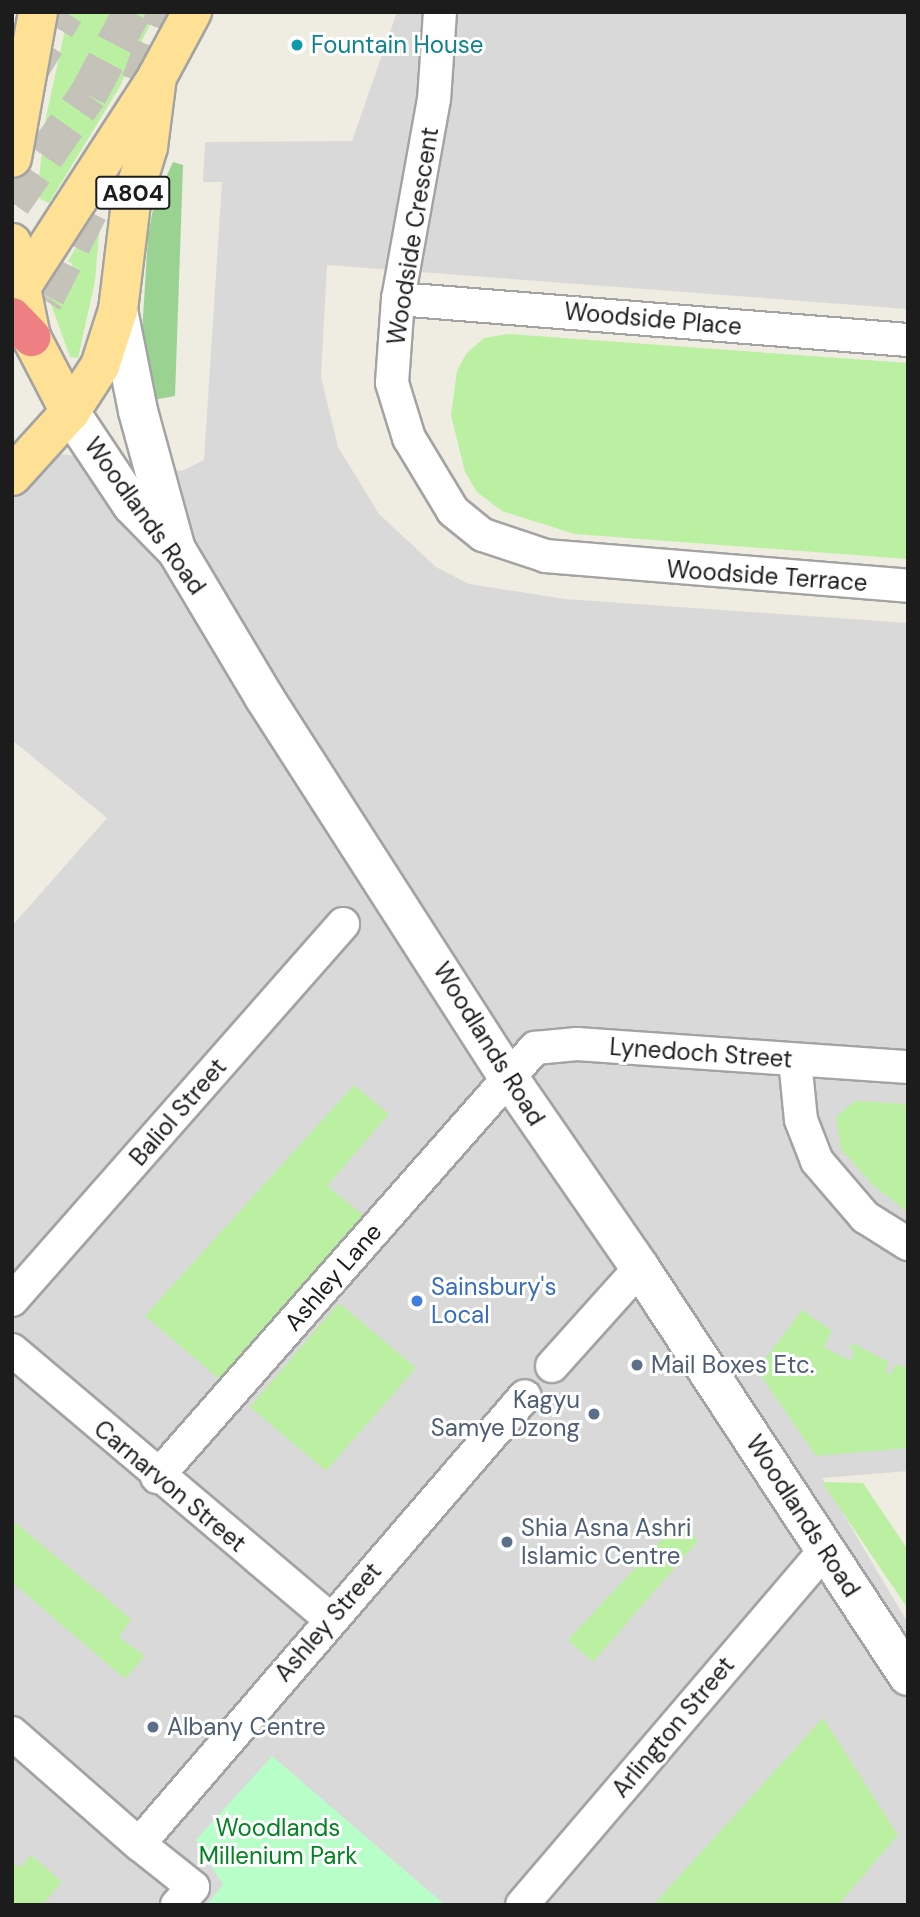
<!DOCTYPE html>
<html>
<head>
<meta charset="utf-8">
<style>
  body { margin:0 }
  #map { position:relative; width:920px; height:1917px; overflow:hidden; background:#efece1; font-family:"DM Sans",sans-serif }
  div>[style] { position:absolute }
  .residential>* { inset:0; background:#dad9d9 }
  .grass>* { inset:0; background:#bbefa1 }
  .forest>* { inset:0; background:#9ad291 }
  .park>* { inset:0; background:#b8fec8 }
  .motorway-tunnel>* { height:38px; margin-top:-19px; transform-origin:0; background:repeating-linear-gradient(90deg,#c5c2ba 0 38px,transparent 0 57px) }
  .roads { filter:drop-shadow(2px 0 #a3a3a3) drop-shadow(-2px 0 #a3a3a3) drop-shadow(0 2px #a3a3a3) drop-shadow(0 -2px #a3a3a3) }
  .minor>* { height:32px; margin:-16px; padding:0 16px; transform-origin:16px; border-radius:16px; background:#fff }
  .tertiary>* { height:38px; margin:-19px; padding:0 19px; transform-origin:19px; border-radius:19px; background:#fff }
  .primary>* { height:38px; margin:-19px; padding:0 19px; transform-origin:19px; border-radius:19px; background:#ffe195 }
  .motorway>* { height:38px; margin:-19px; padding:0 19px; transform-origin:19px; border-radius:19px; background:#ee8084 }
  .dots>* { width:19px; height:19px; translate:-50% -50%; box-sizing:border-box; border:4px solid #fff; border-radius:50% }
  span { translate:-50% -50%; white-space:nowrap; text-align:center; line-height:1.15; -webkit-text-stroke:6px #fff; paint-order:stroke }
  .shield-label span { padding:2px 5px; background:#fff; border:2px solid; border-radius:5px; -webkit-text-stroke-width:0 }
  .shield-label { font-size:23px; color:#1c1c1c; font-weight:700 }
  .culture-label { font-size:24px; color:#0d838f }
  .left { translate:0 -50%; text-align:left }
  .street-label { font-size:24px; color:#1c1c1c }
  .shop-label { font-size:24px; color:#366cbe }
  .service-label { font-size:24px; color:#4e5e75 }
  .right { translate:-100% -50%; text-align:right }
  .park-label { font-size:24px; color:#018320 }
  .frame { position:absolute; inset:0; border:14px solid #1c1c1c; pointer-events:none }
</style>
</head>
<body>
<div id="map">
  <div class="residential">
    <i style="clip-path:polygon(397px 12px,908px 12px,908px 309px,327px 265px,321px 377px,338px 447px,379px 514px,436px 567px,469px 584px,565px 599px,908px 623px,908px 1471px,822px 1478px,908px 1623px,908px 1905px,12px 1905px,12px 926px,107px 818px,12px 740px,12px 447px,182px 471px,204px 460px,222px 182px,203px 182px,205px 142px,352px 141px)"></i>
  </div>
  <div class="grass">
    <i style="clip-path:polygon(69px 12px,156px 12px,120px 86px,49px 203px,40px 199px,39px 178px,46px 117px)"></i>
    <i style="clip-path:polygon(92px 222px,100px 223px,95px 281px,78px 358px,70px 357px,47px 293px,73px 264px,68px 261px,80px 241px,85px 244px,94px 232px,88px 228px)"></i>
    <i style="clip-path:polygon(508px 334px,908px 363px,908px 559px,575px 534px,502px 511px,477px 492px,465px 472px,451px 415px,457px 371px,466px 354px,484px 338px)"></i>
    <i style="clip-path:polygon(354px 1085px,389px 1114px,327px 1186px,368px 1219px,225px 1384px,145px 1316px)"></i>
    <i style="clip-path:polygon(855px 1101px,908px 1104px,908px 1212px,874px 1186px,841px 1149px,836px 1117px)"></i>
    <i style="clip-path:polygon(339px 1303px,416px 1368px,326px 1471px,250px 1407px)"></i>
    <i style="clip-path:polygon(802px 1310px,832px 1331px,824px 1347px,850px 1361px,855px 1351px,849px 1348px,852px 1343px,889px 1362px,885px 1372px,891px 1374px,896px 1364px,908px 1368px,908px 1448px,816px 1456px,757px 1370px)"></i>
    <i style="clip-path:polygon(822px 1482px,863px 1483px,908px 1550px,908px 1609px)"></i>
    <i style="clip-path:polygon(682px 1518px,698px 1541px,593px 1662px,568px 1640px)"></i>
    <i style="clip-path:polygon(12px 1520px,131px 1619px,119px 1637px,145px 1656px,125px 1679px,12px 1582px)"></i>
    <i style="clip-path:polygon(823px 1718px,898px 1835px,838px 1905px,653px 1905px)"></i>
    <i style="clip-path:polygon(31px 1855px,62px 1882px,42px 1905px,12px 1905px,12px 1862px,20px 1868px)"></i>
  </div>
  <div class="forest">
    <i style="clip-path:polygon(173px 162px,183px 165px,175px 396px,148px 401px,141px 350px,148px 236px,154px 204px)"></i>
  </div>
  <div class="park">
    <i style="clip-path:polygon(272px 1756px,445px 1905px,206px 1905px,223px 1885px,196px 1840px)"></i>
  </div>
  <div class="motorway-tunnel">
    <i style="left:26px;top:76px;width:75px;rotate:-58.6deg"></i>
    <i style="left:140px;top:82px;width:75px;rotate:-69.6deg"></i>
    <i style="left:12px;top:203px;width:132px;rotate:-54.9deg"></i>
    <i style="left:88px;top:95px;width:94px;rotate:-62.1deg"></i>
    <i style="left:12px;top:347px;width:61px;rotate:-56.3deg"></i>
    <i style="left:46px;top:296px;width:111px;rotate:-63.2deg"></i>
  </div>
  <div class="roads">
    <div class="minor">
      <i style="left:440px;top:12px;width:87px;rotate:93.9deg"></i>
      <i style="left:434px;top:99px;width:203px;rotate:100.2deg"></i>
      <i style="left:398px;top:299px;width:84px;rotate:94.1deg"></i>
      <i style="left:392px;top:383px;width:58px;rotate:72.8deg"></i>
      <i style="left:409px;top:438px;width:85px;rotate:58.9deg"></i>
      <i style="left:453px;top:511px;width:38px;rotate:39deg"></i>
      <i style="left:483px;top:535px;width:66px;rotate:18.4deg"></i>
      <i style="left:546px;top:556px;width:363px;rotate:4.7deg"></i>
      <i style="left:398px;top:299px;width:512px;rotate:4.6deg"></i>
      <i style="left:795px;top:1060px;width:60px;rotate:84.3deg"></i>
      <i style="left:801px;top:1120px;width:44px;rotate:68.7deg"></i>
      <i style="left:817px;top:1161px;width:74px;rotate:49.4deg"></i>
      <i style="left:865px;top:1217px;width:51px;rotate:32.1deg"></i>
      <i style="left:12px;top:1300px;width:501px;rotate:-48.64deg"></i>
      <i style="left:12px;top:1350px;width:417px;rotate:40.2deg"></i>
      <i style="left:552px;top:1366px;width:132px;rotate:-48.1deg"></i>
      <i style="left:157px;top:1477px;width:572px;rotate:-48.62deg"></i>
      <i style="left:535px;top:1048px;width:42px;rotate:-5.4deg"></i>
      <i style="left:577px;top:1044px;width:332px;rotate:4deg"></i>
      <i style="left:12px;top:1733px;width:169px;rotate:41.2deg"></i>
      <i style="left:177px;top:1905px;width:24px;rotate:-48deg"></i>
      <i style="left:193px;top:1887px;width:69px;rotate:-141.5deg"></i>
      <i style="left:139px;top:1844px;width:591px;rotate:-49.25deg"></i>
      <i style="left:522px;top:1905px;width:467px;rotate:-49.5deg"></i>
    </div>
    <div class="tertiary">
      <i style="left:118px;top:310px;width:103px;rotate:78.8deg"></i>
      <i style="left:138px;top:411px;width:140px;rotate:74.7deg"></i>
      <i style="left:70px;top:412px;width:112px;rotate:56.3deg"></i>
      <i style="left:132px;top:505px;width:64px;rotate:45.6deg"></i>
      <i style="left:177px;top:551px;width:170px;rotate:59.2deg"></i>
      <i style="left:264px;top:697px;width:453px;rotate:57.3deg"></i>
      <i style="left:509px;top:1078px;width:231px;rotate:55.4deg"></i>
      <i style="left:640px;top:1268px;width:488px;rotate:56.7deg"></i>
    </div>
    <div class="primary">
      <i style="left:12px;top:158px;width:148px;rotate:-79.9deg"></i>
      <i style="left:12px;top:243px;width:96px;rotate:78.6deg"></i>
      <i style="left:31px;top:337px;width:85px;rotate:62.5deg"></i>
      <i style="left:20px;top:289px;width:243px;rotate:-57.1deg"></i>
      <i style="left:12px;top:476px;width:86px;rotate:-47.8deg"></i>
      <i style="left:70px;top:412px;width:55px;rotate:-56.9deg"></i>
      <i style="left:100px;top:366px;width:59px;rotate:-72.2deg"></i>
      <i style="left:118px;top:310px;width:108px;rotate:-83.1deg"></i>
      <i style="left:131px;top:203px;width:59px;rotate:-73.1deg"></i>
      <i style="left:148px;top:147px;width:71px;rotate:-82.7deg"></i>
      <i style="left:157px;top:77px;width:74px;rotate:-61.7deg"></i>
    </div>
    <div class="motorway">
      <i style="left:12px;top:317px;width:28px;rotate:46deg"></i>
    </div>
  </div>
  <div class="dots">
    <i style="left:297px;top:45px;background:#0f9aa8"></i>
    <i style="left:417px;top:1301px;background:#3f7fe0"></i>
    <i style="left:637px;top:1365px;background:#5c6f8a"></i>
    <i style="left:594px;top:1414px;background:#5c6f8a"></i>
    <i style="left:507px;top:1542px;background:#5c6f8a"></i>
    <i style="left:153px;top:1727px;background:#5c6f8a"></i>
  </div>
  <div class="shield-label">
    <span style="left:133px;top:193px">A804</span>
  </div>
  <div class="culture-label">
    <span class="left" style="left:311px;top:45px">Fountain House</span>
  </div>
  <div class="street-label">
    <span style="left:413px;top:236px;rotate:-81deg">Woodside Crescent</span>
    <span style="left:653px;top:319px;rotate:5deg">Woodside Place</span>
    <span style="left:145px;top:516px;rotate:54deg">Woodlands Road</span>
    <span style="left:767px;top:576px;rotate:4deg">Woodside Terrace</span>
    <span style="left:489px;top:1044px;rotate:58deg">Woodlands Road</span>
    <span style="left:701px;top:1053px;rotate:4deg">Lynedoch Street</span>
    <span style="left:178px;top:1112px;rotate:-49deg">Baliol Street</span>
    <span style="left:333px;top:1277px;rotate:-49deg">Ashley Lane</span>
    <span style="left:170px;top:1486px;rotate:40deg">Carnarvon Street</span>
    <span style="left:803px;top:1516px;rotate:57deg">Woodlands Road</span>
    <span style="left:328px;top:1622px;rotate:-49deg">Ashley Street</span>
    <span style="left:673px;top:1727px;rotate:-50deg">Arlington Street</span>
  </div>
  <div class="shop-label">
    <span class="left" style="left:431px;top:1301px">Sainsbury's<br>Local</span>
  </div>
  <div class="service-label">
    <span class="left" style="left:651px;top:1365px">Mail Boxes Etc.</span>
    <span class="right" style="left:580px;top:1414px">Kagyu<br>Samye Dzong</span>
    <span class="left" style="left:521px;top:1542px">Shia Asna Ashri<br>Islamic Centre</span>
    <span class="left" style="left:167px;top:1727px">Albany Centre</span>
  </div>
  <div class="park-label">
    <span style="left:278px;top:1842px">Woodlands<br>Millenium Park</span>
  </div>
  <div class="frame"></div>
</div>
</body>
</html>
